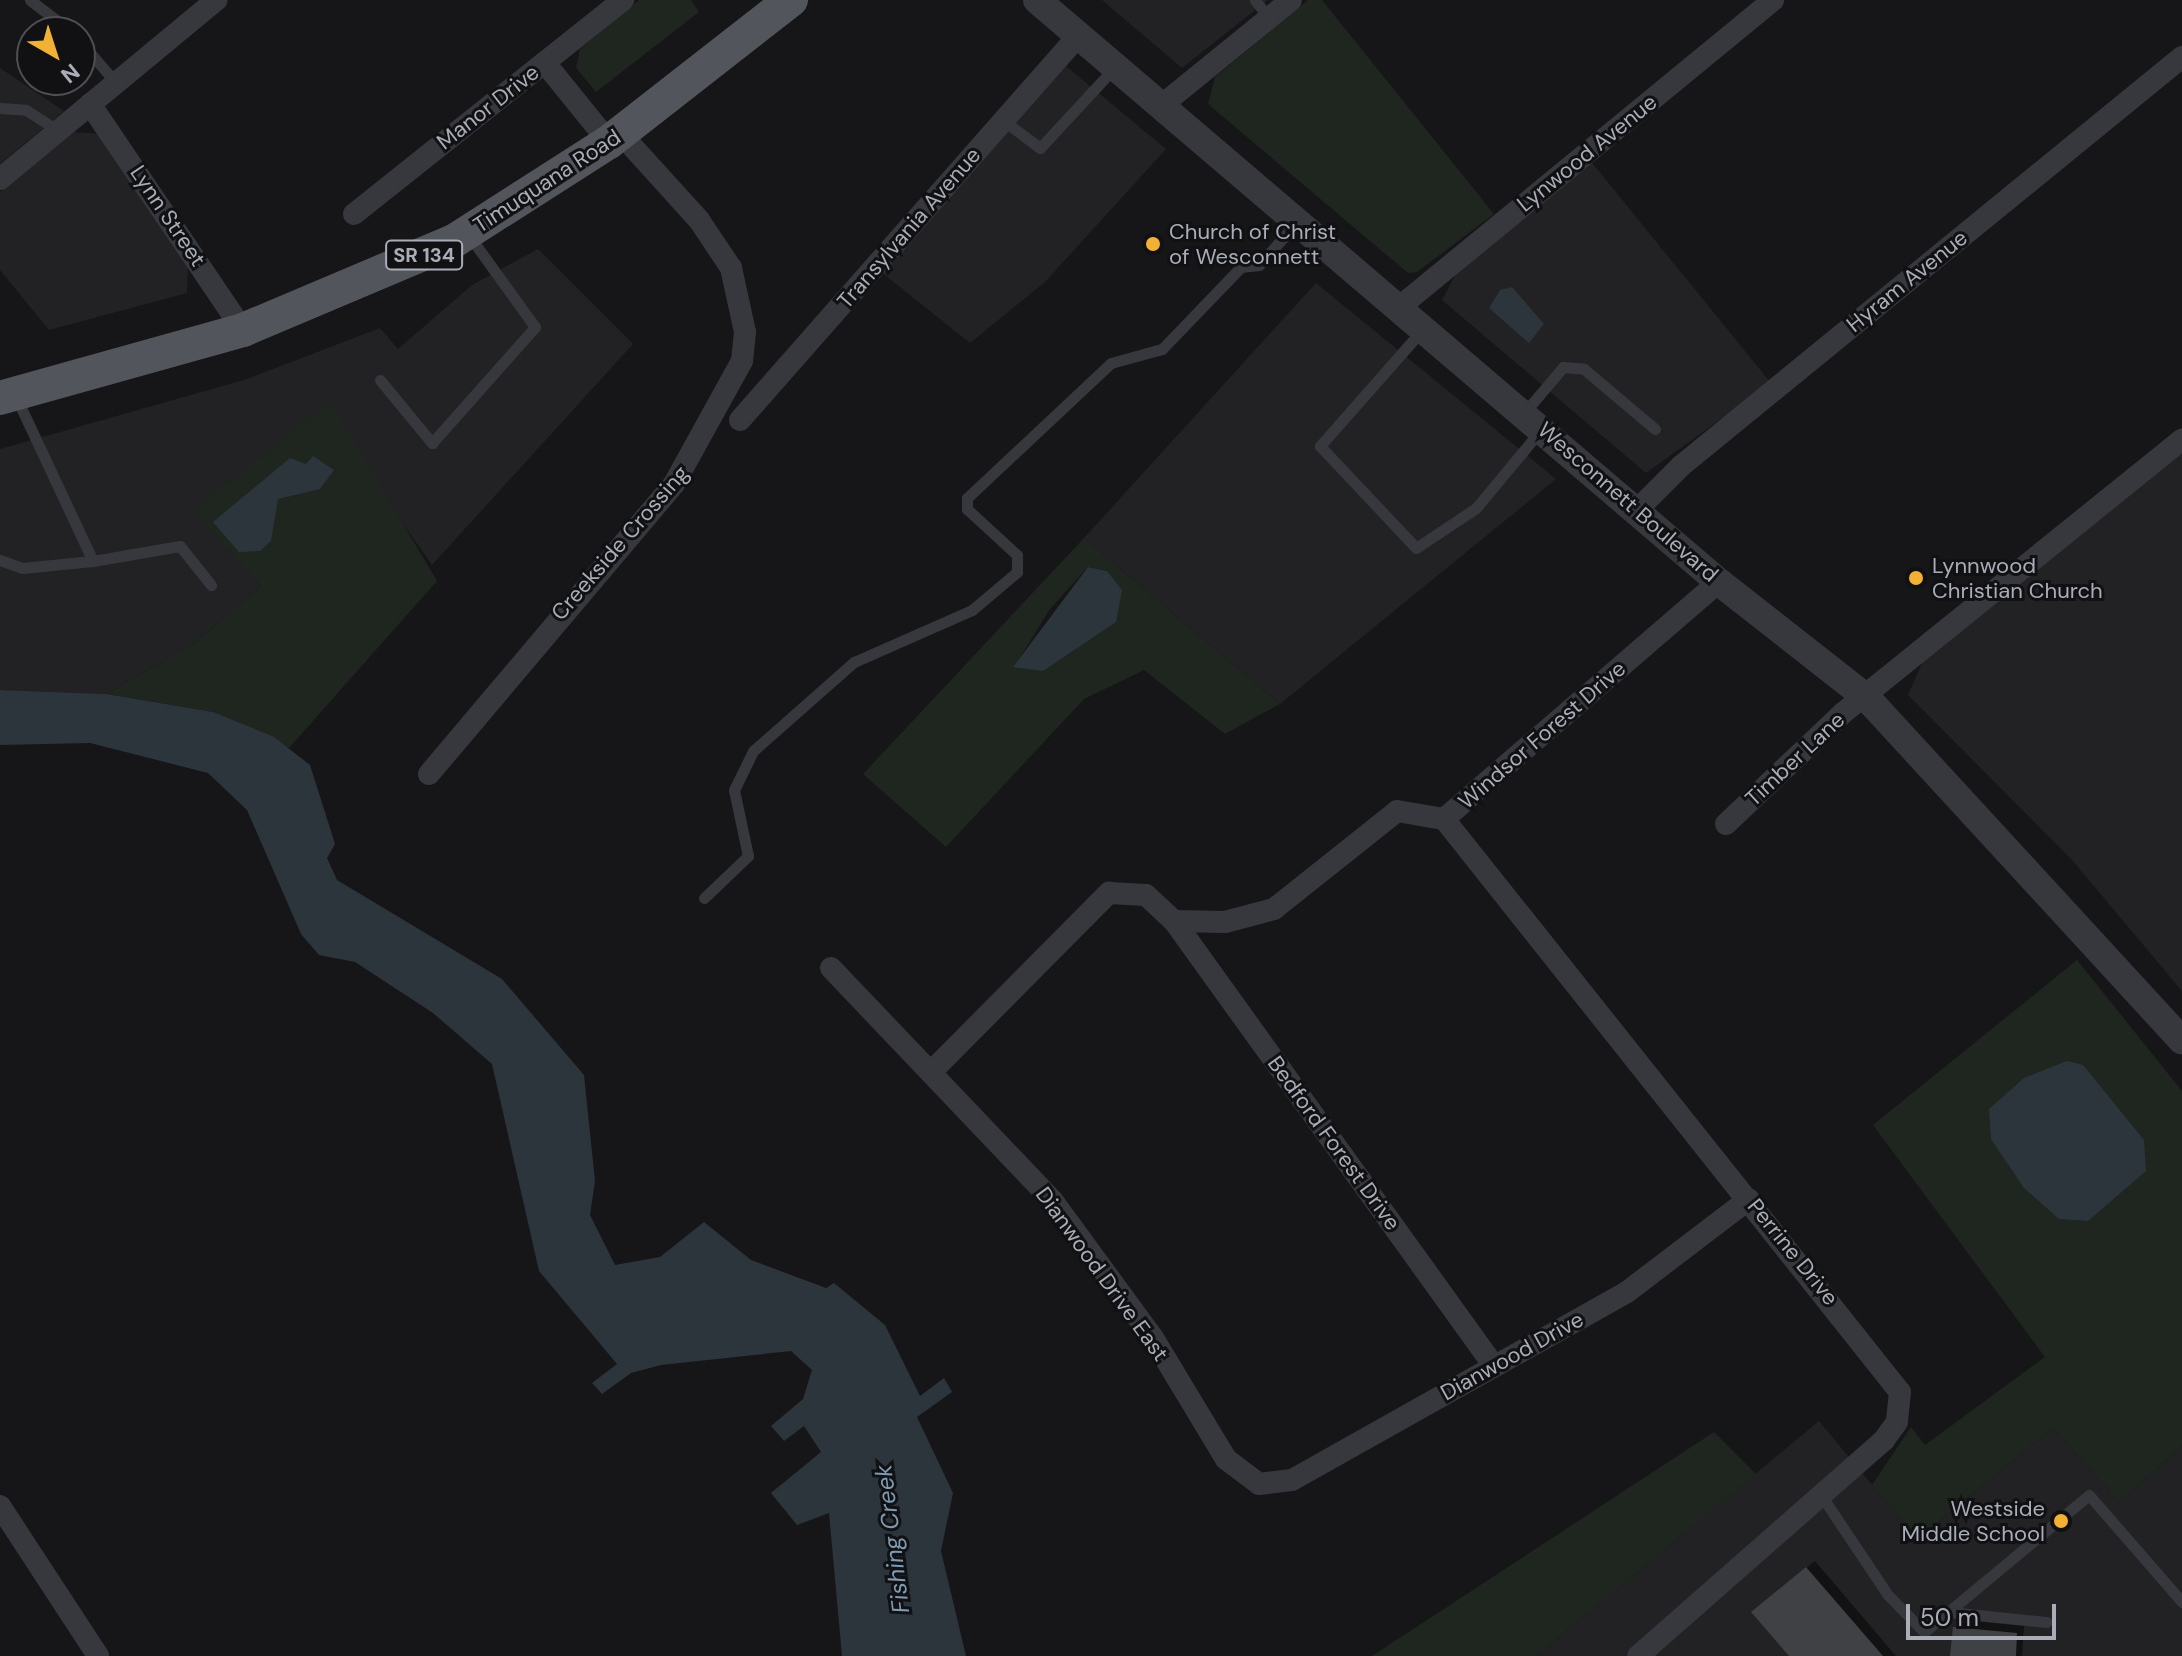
<!DOCTYPE html>
<html>
<head>
<meta charset="utf-8">
<style>
  body { margin:0 }
  #map { position:relative; width:2182px; height:1656px; overflow:hidden; background:#161618; font-family:"DM Sans",sans-serif }
  div>[style] { position:absolute }
  .built>* { inset:0; background:#222225 }
  .green>* { inset:0; background:#1e261f }
  .water>* { inset:0; background:#2c353c }
  .shadow>* { inset:0; background:#0007 }
  .building>* { inset:0; background:#404145 }
  .service>* { height:11px; margin:-5.5px; padding:0 5.5px; transform-origin:5.5px; border-radius:5.5px; background:#37383d }
  .minor>* { height:22px; margin:-11px; padding:0 11px; transform-origin:11px; border-radius:11px; background:#37383d }
  .tertiary>* { height:28px; margin:-14px; padding:0 14px; transform-origin:14px; border-radius:14px; background:#37383d }
  .primary>* { height:34px; margin:-17px; padding:0 17px; transform-origin:17px; border-radius:17px; background:#53555c }
  .dots>* { width:22px; height:22px; translate:-50% -50%; box-sizing:border-box; border:4px solid #111113; border-radius:50% }
  span { translate:-50% -50%; white-space:nowrap; text-align:center; line-height:1.15; -webkit-text-stroke:6px #111113; paint-order:stroke }
  .shield-label span { padding:2px 6px; background:#111113; border:2px solid; border-radius:6px; -webkit-text-stroke-width:0 }
  .shield-label { font-size:20px; color:#a8adb8; font-weight:700 }
  .street-label { font-size:22px; color:#a8adb8 }
  .poi-label { font-size:22px; color:#a8adb8 }
  .left { translate:0 -50%; text-align:left }
  .right { translate:-100% -50%; text-align:right }
  .water-label { font-size:24px; color:#7f9bb3; font-style:italic }
  .north { position:absolute; left:16px; top:16px; width:80px; height:80px; box-sizing:border-box; background:#111113; border:2px solid #4d4f55; border-radius:50%; rotate:141deg; font-size:22px; font-weight:700; line-height:32px; text-align:center; color:#a8adb8 }
  .north::after { content:''; display:block; margin:auto; width:28px; height:36px; background:#f2b134; clip-path:polygon(50% 0,100% 100%,50% 72%,0 100%) }
  .scale { position:absolute; left:1906px; top:1604px; width:150px; height:36px; box-sizing:border-box; border:4px solid #a8adb8; border-top:0; padding-left:10px; font-size:24px; line-height:28px; white-space:nowrap; color:#a8adb8; -webkit-text-stroke:6px #111113; paint-order:stroke }
</style>
</head>
<body>
<div id="map">
  <div class="built">
    <i style="clip-path:polygon(1102px 0,1268px 0,1182px 68px)"></i>
    <i style="clip-path:polygon(1066px 66px,1166px 149px,1045px 282px,970px 343px,881px 272px)"></i>
    <i style="clip-path:polygon(0 68px,64px 111px,0 164px)"></i>
    <i style="clip-path:polygon(72px 132px,103px 134px,188px 263px,187px 293px,49px 330px,0 270px,0 192px)"></i>
    <i style="clip-path:polygon(1589px 159px,1771px 383px,1646px 473px,1442px 300px,1458px 270px)"></i>
    <i style="clip-path:polygon(538px 249px,633px 344px,432px 565px,367px 473px,330px 402px,195px 511px,261px 586px,192px 645px,106px 694px,0 690px,0 449px,244px 380px,380px 328px,398px 349px,472px 285px)"></i>
    <i style="clip-path:polygon(1316px 283px,1556px 479px,1280px 704px,1084px 538px)"></i>
    <i style="clip-path:polygon(2182px 451px,2182px 991px,2072px 860px,1908px 695px,1923px 661px)"></i>
    <i style="clip-path:polygon(1819px 1421px,1917px 1539px,2053px 1428px,2119px 1502px,2182px 1446px,2182px 1656px,1536px 1656px)"></i>
  </div>
  <div class="green">
    <i style="clip-path:polygon(639px 0,691px 0,699px 12px,596px 92px,576px 68px,580px 49px)"></i>
    <i style="clip-path:polygon(1308px 0,1322px 0,1494px 214px,1417px 272px,1408px 273px,1208px 104px,1215px 77px)"></i>
    <i style="clip-path:polygon(330px 401px,437px 581px,289px 748px,213px 712px,106px 694px,192px 645px,261px 586px,194px 511px)"></i>
    <i style="clip-path:polygon(evenodd,1084px 538px,1280px 704px,1225px 734px,1144px 670px,1084px 699px,946px 847px,863px 774px,1084px 538px,1088px 567px,1107px 571px,1014px 667px,1050px 609px,1088px 567px)"></i>
    <i style="clip-path:polygon(2077px 960px,2182px 1091px,2182px 1446px,2119px 1502px,2053px 1428px,1917px 1539px,1872px 1485px,1911px 1427px,1925px 1445px,2045px 1357px,1873px 1125px)"></i>
    <i style="clip-path:polygon(1714px 1432px,1756px 1474px,1536px 1656px,1372px 1656px)"></i>
  </div>
  <div class="water">
    <i style="clip-path:polygon(1512px 287px,1544px 324px,1529px 343px,1489px 308px,1500px 290px)"></i>
    <i style="clip-path:polygon(313px 456px,334px 470px,320px 489px,278px 499px,271px 541px,260px 551px,239px 552px,213px 522px,290px 458px,306px 464px)"></i>
    <i style="clip-path:polygon(1088px 567px,1107px 571px,1122px 590px,1116px 622px,1043px 671px,1013px 667px)"></i>
    <i style="clip-path:polygon(0 690px,106px 694px,213px 712px,274px 737px,310px 765px,335px 844px,327px 858px,337px 880px,502px 979px,584px 1075px,595px 1181px,590px 1215px,615px 1265px,660px 1257px,704px 1222px,751px 1260px,826px 1288px,834px 1283px,885px 1325px,920px 1396px,944px 1378px,952px 1392px,917px 1417px,953px 1493px,941px 1551px,966px 1656px,842px 1656px,829px 1513px,797px 1525px,771px 1493px,821px 1452px,804px 1426px,784px 1441px,771px 1426px,803px 1399px,812px 1370px,791px 1351px,661px 1365px,631px 1373px,602px 1394px,592px 1383px,617px 1364px,539px 1271px,492px 1064px,433px 1013px,355px 962px,319px 955px,301px 934px,247px 810px,208px 773px,90px 743px,0 745px)"></i>
    <i style="clip-path:polygon(2067px 1061px,2083px 1065px,2144px 1140px,2146px 1171px,2088px 1221px,2059px 1219px,2024px 1188px,1991px 1139px,1989px 1109px,2024px 1078px)"></i>
  </div>
  <div class="shadow">
    <i style="clip-path:polygon(1815px 1561px,1896px 1656px,1791px 1656px,1761px 1605px)"></i>
    <i style="clip-path:polygon(1962px 1620px,2024px 1626px,2022px 1656px,1952px 1656px)"></i>
  </div>
  <div class="building">
    <i style="clip-path:polygon(1806px 1567px,1883px 1656px,1789px 1656px,1751px 1612px)"></i>
    <i style="clip-path:polygon(1953px 1627px,2017px 1633px,2016px 1656px,1950px 1656px)"></i>
  </div>
  <div class="service">
    <i style="left:30px;top:0;width:53px;rotate:37.3deg"></i>
    <i style="left:1255px;top:0;width:23px;rotate:52deg"></i>
    <i style="left:80px;top:41px;width:55px;rotate:49.4deg"></i>
    <i style="left:0;top:108px;width:26px;rotate:4deg"></i>
    <i style="left:26px;top:110px;width:38px;rotate:33deg"></i>
    <i style="left:1004px;top:121px;width:45px;rotate:36.9deg"></i>
    <i style="left:1040px;top:148px;width:110px;rotate:-47.2deg"></i>
    <i style="left:1423px;top:329px;width:156px;rotate:131.4deg"></i>
    <i style="left:1320px;top:446px;width:140px;rotate:46.7deg"></i>
    <i style="left:1416px;top:548px;width:72px;rotate:-33.7deg"></i>
    <i style="left:1476px;top:508px;width:99px;rotate:-50.3deg"></i>
    <i style="left:380px;top:380px;width:82px;rotate:50.5deg"></i>
    <i style="left:432px;top:443px;width:155px;rotate:-48.4deg"></i>
    <i style="left:535px;top:327px;width:115px;rotate:-125.8deg"></i>
    <i style="left:17px;top:399px;width:179px;rotate:64.9deg"></i>
    <i style="left:93px;top:561px;width:88px;rotate:-9.8deg"></i>
    <i style="left:180px;top:546px;width:50px;rotate:51.5deg"></i>
    <i style="left:1525px;top:412px;width:59px;rotate:-49.8deg"></i>
    <i style="left:1563px;top:367px;width:21px;rotate:5deg"></i>
    <i style="left:1584px;top:369px;width:93px;rotate:40.2deg"></i>
    <i style="left:0;top:560px;width:23px;rotate:20deg"></i>
    <i style="left:22px;top:568px;width:71px;rotate:-5.6deg"></i>
    <i style="left:704px;top:898px;width:61px;rotate:-43.7deg"></i>
    <i style="left:748px;top:856px;width:67px;rotate:-102deg"></i>
    <i style="left:734px;top:790px;width:43px;rotate:-64deg"></i>
    <i style="left:753px;top:751px;width:135px;rotate:-41.4deg"></i>
    <i style="left:854px;top:662px;width:129px;rotate:-23.8deg"></i>
    <i style="left:972px;top:610px;width:59px;rotate:-40.2deg"></i>
    <i style="left:1017px;top:572px;width:17px;rotate:-90deg"></i>
    <i style="left:1017px;top:555px;width:68px;rotate:-137.4deg"></i>
    <i style="left:967px;top:509px;width:11px;rotate:-90deg"></i>
    <i style="left:967px;top:498px;width:197px;rotate:-43.2deg"></i>
    <i style="left:1111px;top:363px;width:53px;rotate:-15.4deg"></i>
    <i style="left:1162px;top:349px;width:114px;rotate:-46.1deg"></i>
    <i style="left:1241px;top:267px;width:18px;rotate:-6deg"></i>
    <i style="left:1259px;top:265px;width:56px;rotate:-48.6deg"></i>
    <i style="left:1823px;top:1498px;width:117px;rotate:56.2deg"></i>
    <i style="left:1888px;top:1595px;width:52px;rotate:45.8deg"></i>
    <i style="left:1924px;top:1632px;width:214px;rotate:-39.7deg"></i>
    <i style="left:2089px;top:1495px;width:142px;rotate:49deg"></i>
    <i style="left:1949px;top:1612px;width:98px;rotate:5.9deg"></i>
  </div>
  <div class="minor">
    <i style="left:545px;top:63px;width:102px;rotate:51deg"></i>
    <i style="left:90px;top:104px;width:273px;rotate:55.9deg"></i>
    <i style="left:1162px;top:105px;width:166px;rotate:-39.1deg"></i>
    <i style="left:0;top:179px;width:281px;rotate:-39.6deg"></i>
    <i style="left:354px;top:214px;width:344px;rotate:-38.5deg"></i>
    <i style="left:1402px;top:305px;width:480px;rotate:-39.4deg"></i>
    <i style="left:740px;top:420px;width:512px;rotate:-48.65deg"></i>
    <i style="left:1637px;top:510px;width:62px;rotate:-45deg"></i>
    <i style="left:1681px;top:466px;width:647px;rotate:-39.23deg"></i>
    <i style="left:429px;top:774px;width:380px;rotate:-49.8deg"></i>
    <i style="left:674px;top:484px;width:141px;rotate:-61.1deg"></i>
    <i style="left:742px;top:361px;width:29px;rotate:-84deg"></i>
    <i style="left:745px;top:332px;width:66px;rotate:-102.3deg"></i>
    <i style="left:731px;top:268px;width:58px;rotate:-123.7deg"></i>
    <i style="left:699px;top:220px;width:118px;rotate:-132.2deg"></i>
    <i style="left:1444px;top:819px;width:732px;rotate:51.49deg"></i>
    <i style="left:1900px;top:1392px;width:30px;rotate:96deg"></i>
    <i style="left:1897px;top:1422px;width:22px;rotate:126deg"></i>
    <i style="left:1884px;top:1440px;width:327px;rotate:138.7deg"></i>
    <i style="left:1444px;top:819px;width:363px;rotate:-40.8deg"></i>
    <i style="left:1726px;top:824px;width:161px;rotate:-43.5deg"></i>
    <i style="left:1843px;top:713px;width:436px;rotate:-38.9deg"></i>
    <i style="left:1174px;top:921px;width:548px;rotate:54.28deg"></i>
    <i style="left:831px;top:968px;width:320px;rotate:46.4deg"></i>
    <i style="left:1052px;top:1200px;width:171px;rotate:53.8deg"></i>
    <i style="left:1153px;top:1338px;width:141px;rotate:58.9deg"></i>
    <i style="left:1226px;top:1459px;width:41px;rotate:37.1deg"></i>
    <i style="left:1259px;top:1484px;width:33px;rotate:-7deg"></i>
    <i style="left:1292px;top:1480px;width:384px;rotate:-29.3deg"></i>
    <i style="left:1627px;top:1292px;width:153px;rotate:-37.3deg"></i>
    <i style="left:933px;top:1070px;width:250px;rotate:-45.2deg"></i>
    <i style="left:1109px;top:893px;width:37px;rotate:3deg"></i>
    <i style="left:1146px;top:895px;width:38px;rotate:43deg"></i>
    <i style="left:1174px;top:921px;width:51px;rotate:1.1deg"></i>
    <i style="left:1225px;top:922px;width:51px;rotate:-14.9deg"></i>
    <i style="left:1274px;top:909px;width:157px;rotate:-38.5deg"></i>
    <i style="left:1397px;top:811px;width:48px;rotate:9.7deg"></i>
    <i style="left:0;top:1506px;width:179px;rotate:56.8deg"></i>
  </div>
  <div class="tertiary">
    <i style="left:1037px;top:0;width:897px;rotate:40.48deg"></i>
    <i style="left:1719px;top:582px;width:188px;rotate:38.1deg"></i>
    <i style="left:1867px;top:698px;width:465px;rotate:47.4deg"></i>
  </div>
  <div class="primary">
    <i style="left:0;top:398px;width:252px;rotate:-15.6deg"></i>
    <i style="left:243px;top:330px;width:229px;rotate:-22.9deg"></i>
    <i style="left:454px;top:241px;width:184px;rotate:-32.6deg"></i>
    <i style="left:609px;top:142px;width:231px;rotate:-38deg"></i>
  </div>
  <div class="dots">
    <i style="left:1153px;top:244px;background:#f2b134"></i>
    <i style="left:1916px;top:578px;background:#f2b134"></i>
    <i style="left:2061px;top:1521px;background:#f2b134"></i>
  </div>
  <div class="shield-label">
    <span style="left:424px;top:255px">SR 134</span>
  </div>
  <div class="street-label">
    <span style="left:488px;top:107px;rotate:-38deg">Manor Drive</span>
    <span style="left:1587px;top:153px;rotate:-39deg">Lynwood Avenue</span>
    <span style="left:547px;top:181px;rotate:-33deg">Timuquana Road</span>
    <span style="left:168px;top:216px;rotate:56deg">Lynn Street</span>
    <span style="left:909px;top:228px;rotate:-49deg">Transylvania Avenue</span>
    <span style="left:1907px;top:281px;rotate:-39deg">Hyram Avenue</span>
    <span style="left:1628px;top:502px;rotate:41deg">Wesconnett Boulevard</span>
    <span style="left:620px;top:543px;rotate:-49deg">Creekside Crossing</span>
    <span style="left:1542px;top:735px;rotate:-41deg">Windsor Forest Drive</span>
    <span style="left:1795px;top:759px;rotate:-43deg">Timber Lane</span>
    <span style="left:1334px;top:1143px;rotate:54deg">Bedford Forest Drive</span>
    <span style="left:1793px;top:1252px;rotate:51deg">Perrine Drive</span>
    <span style="left:1102px;top:1274px;rotate:54deg">Dianwood Drive East</span>
    <span style="left:1512px;top:1356px;rotate:-29deg">Dianwood Drive</span>
  </div>
  <div class="poi-label">
    <span class="left" style="left:1169px;top:244px">Church of Christ<br>of Wesconnett</span>
    <span class="left" style="left:1932px;top:578px">Lynnwood<br>Christian Church</span>
    <span class="right" style="left:2045px;top:1521px">Westside<br>Middle School</span>
  </div>
  <div class="water-label">
    <span style="left:892px;top:1539px;rotate:-97deg">Fishing Creek</span>
  </div>
  <div class="north">N</div>
  <div class="scale">50 m</div>
</div>
</body>
</html>
